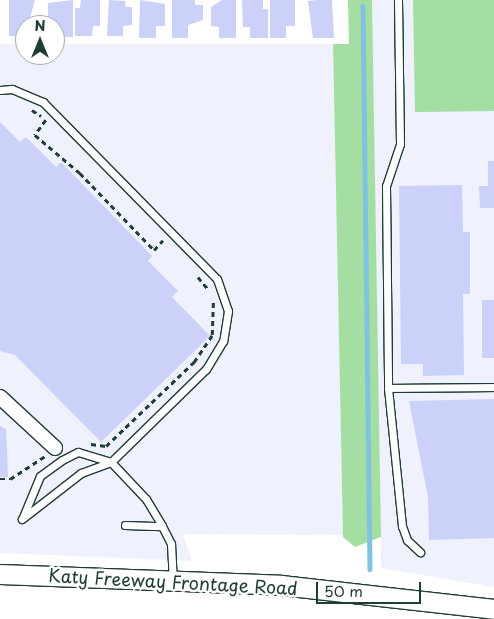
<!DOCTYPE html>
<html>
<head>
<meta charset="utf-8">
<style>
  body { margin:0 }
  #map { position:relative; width:494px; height:619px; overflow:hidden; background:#fff; font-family:"Playpen Sans",sans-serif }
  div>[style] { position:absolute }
  .built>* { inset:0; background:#eff1fd }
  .green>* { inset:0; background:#a5dea3 }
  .stream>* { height:4.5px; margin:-2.25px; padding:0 2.25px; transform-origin:2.25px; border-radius:2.25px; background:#80c3e1 }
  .building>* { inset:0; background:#cbd1f9 }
  .path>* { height:2.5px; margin-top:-1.25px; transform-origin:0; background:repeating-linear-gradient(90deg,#1f3d34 0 5px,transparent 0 9px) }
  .roads { filter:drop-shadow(1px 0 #1f3d34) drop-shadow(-1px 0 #1f3d34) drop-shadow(0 1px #1f3d34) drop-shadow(0 -1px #1f3d34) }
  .lane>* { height:7px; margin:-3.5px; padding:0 3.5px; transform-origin:3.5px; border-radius:3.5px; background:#fff }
  .street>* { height:14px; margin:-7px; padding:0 7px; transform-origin:7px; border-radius:7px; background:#fff }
  .secondary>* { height:19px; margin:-9.5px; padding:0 9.5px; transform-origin:9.5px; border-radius:9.5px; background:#fff }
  span { translate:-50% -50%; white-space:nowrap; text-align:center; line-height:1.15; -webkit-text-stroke:5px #fff; paint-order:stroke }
  .street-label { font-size:18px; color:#1f3d34 }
  .north { position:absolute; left:15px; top:15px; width:50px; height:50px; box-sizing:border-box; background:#fff; border:1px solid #a5b1ae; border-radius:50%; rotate:0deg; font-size:14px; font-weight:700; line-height:20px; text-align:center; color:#1f3d34 }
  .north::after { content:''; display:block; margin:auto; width:18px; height:22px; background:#1f3d34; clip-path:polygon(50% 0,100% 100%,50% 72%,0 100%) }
  .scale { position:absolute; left:316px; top:582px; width:105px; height:22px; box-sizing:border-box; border:2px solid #1f3d34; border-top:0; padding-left:6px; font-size:15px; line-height:18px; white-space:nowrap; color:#1f3d34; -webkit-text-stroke:4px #fff; paint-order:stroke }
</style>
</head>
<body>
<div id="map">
  <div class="built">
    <i style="clip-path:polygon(372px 0,494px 0,494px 587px,381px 568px)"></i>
    <i style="clip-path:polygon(0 44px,25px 44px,25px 55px,55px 55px,55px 44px,333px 44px,343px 535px,183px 534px,192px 561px,0 553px)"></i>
  </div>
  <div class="green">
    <i style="clip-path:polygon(348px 0,372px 0,381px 537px,355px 547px,343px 537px,333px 44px,349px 44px)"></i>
    <i style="clip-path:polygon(413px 0,494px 0,494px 111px,415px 112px)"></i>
  </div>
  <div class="stream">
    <i style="left:363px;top:6px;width:563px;rotate:89.29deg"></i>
  </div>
  <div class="building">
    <i style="clip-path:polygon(9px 0,35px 0,25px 36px,9px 36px)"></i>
    <i style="clip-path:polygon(73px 0,73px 37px,57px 37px,57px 25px,48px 25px,48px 3px)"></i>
    <i style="clip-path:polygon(81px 0,100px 0,100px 26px,93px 26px,92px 36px,75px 36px,75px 8px,80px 8px)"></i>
    <i style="clip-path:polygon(109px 0,125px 1px,126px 7px,132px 7px,132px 25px,123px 26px,123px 36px,107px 36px)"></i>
    <i style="clip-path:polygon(140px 0,165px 4px,165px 26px,156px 26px,156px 38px,139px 38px)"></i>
    <i style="clip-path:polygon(172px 0,195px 0,195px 5px,203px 5px,203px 20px,188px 25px,188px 38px,172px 38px)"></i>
    <i style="clip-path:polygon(222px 0,236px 0,236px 38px,219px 38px,219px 27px,211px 26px,211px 7px)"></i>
    <i style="clip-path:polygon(242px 0,263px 0,263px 9px,268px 9px,268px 38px,250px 38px,250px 27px,243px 27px)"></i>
    <i style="clip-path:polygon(270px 0,295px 0,295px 26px,286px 26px,286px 38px,270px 38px)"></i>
    <i style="clip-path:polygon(317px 0,332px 0,334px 38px,313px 38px,308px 1px)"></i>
    <i style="clip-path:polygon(0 122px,20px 142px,26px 137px,56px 167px,61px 162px,152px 256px,148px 261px,178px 291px,172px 297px,210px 336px,101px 442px,15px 355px,0 351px)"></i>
    <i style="clip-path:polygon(488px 161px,494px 161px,494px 208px,480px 208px,479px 186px,488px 186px)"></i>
    <i style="clip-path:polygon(462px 185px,463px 232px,470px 232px,470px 294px,463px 294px,464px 375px,423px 376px,423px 364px,401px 364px,399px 186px)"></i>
    <i style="clip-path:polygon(482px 300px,494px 300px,494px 358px,482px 358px)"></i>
    <i style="clip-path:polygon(494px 399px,494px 538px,429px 540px,428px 497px,409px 401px)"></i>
    <i style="clip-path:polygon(0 426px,6px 429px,8px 477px,0 477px)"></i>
  </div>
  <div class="path">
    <i style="left:32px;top:110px;width:11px;rotate:34deg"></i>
    <i style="left:46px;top:120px;width:19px;rotate:126deg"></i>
    <i style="left:35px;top:135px;width:59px;rotate:40.2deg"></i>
    <i style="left:80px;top:173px;width:107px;rotate:46.1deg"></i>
    <i style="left:154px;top:250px;width:13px;rotate:-48deg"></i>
    <i style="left:198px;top:277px;width:17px;rotate:50deg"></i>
    <i style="left:91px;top:444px;width:15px;rotate:8deg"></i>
    <i style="left:106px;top:446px;width:122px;rotate:-43.7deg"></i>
    <i style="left:194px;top:362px;width:32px;rotate:-56deg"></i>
    <i style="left:212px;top:335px;width:33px;rotate:-88deg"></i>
    <i style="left:0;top:479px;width:10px"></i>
    <i style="left:10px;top:479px;width:42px;rotate:-33.3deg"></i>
  </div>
  <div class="roads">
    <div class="lane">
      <i style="left:398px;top:0;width:144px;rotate:89.2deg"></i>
      <i style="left:400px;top:144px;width:44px;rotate:108.4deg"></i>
      <i style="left:386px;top:186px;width:202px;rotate:89.4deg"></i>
      <i style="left:388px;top:388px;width:139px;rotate:84.2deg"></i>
      <i style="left:402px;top:526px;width:15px;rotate:70deg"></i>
      <i style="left:407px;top:540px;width:18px;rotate:43deg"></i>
      <i style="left:0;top:90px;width:12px;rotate:-5deg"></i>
      <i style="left:12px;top:89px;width:34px;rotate:23deg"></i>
      <i style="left:43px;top:102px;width:248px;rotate:45.5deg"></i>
      <i style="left:217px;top:279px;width:34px;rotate:71deg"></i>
      <i style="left:228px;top:311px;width:30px;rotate:99deg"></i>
      <i style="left:223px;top:341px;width:33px;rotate:121deg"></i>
      <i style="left:206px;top:369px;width:133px;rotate:135.6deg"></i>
      <i style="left:111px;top:462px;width:32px;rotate:160deg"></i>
      <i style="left:81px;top:473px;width:75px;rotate:142.1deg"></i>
      <i style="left:388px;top:388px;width:106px;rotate:-0.5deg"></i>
      <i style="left:23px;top:517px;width:44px;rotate:-67.5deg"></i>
      <i style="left:40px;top:476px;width:27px;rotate:-36deg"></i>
      <i style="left:62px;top:460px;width:18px;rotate:-27deg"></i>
      <i style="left:78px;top:452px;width:34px;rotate:17deg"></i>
      <i style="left:111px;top:462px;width:51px;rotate:46.6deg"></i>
      <i style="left:146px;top:499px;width:31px;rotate:59deg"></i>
      <i style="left:162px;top:526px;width:20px;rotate:63deg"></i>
      <i style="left:171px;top:544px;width:35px;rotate:87deg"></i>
      <i style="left:125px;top:525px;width:37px;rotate:2deg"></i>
    </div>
    <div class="street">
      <i style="left:0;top:397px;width:75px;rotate:42.8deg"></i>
    </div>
    <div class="secondary">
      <i style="left:0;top:574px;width:281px;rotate:2.2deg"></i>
      <i style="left:281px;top:585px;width:214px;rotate:6.4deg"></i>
    </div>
  </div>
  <div class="street-label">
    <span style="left:173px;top:582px;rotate:3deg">Katy Freeway Frontage Road</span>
  </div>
  <div class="north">N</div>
  <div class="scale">50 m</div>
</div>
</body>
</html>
